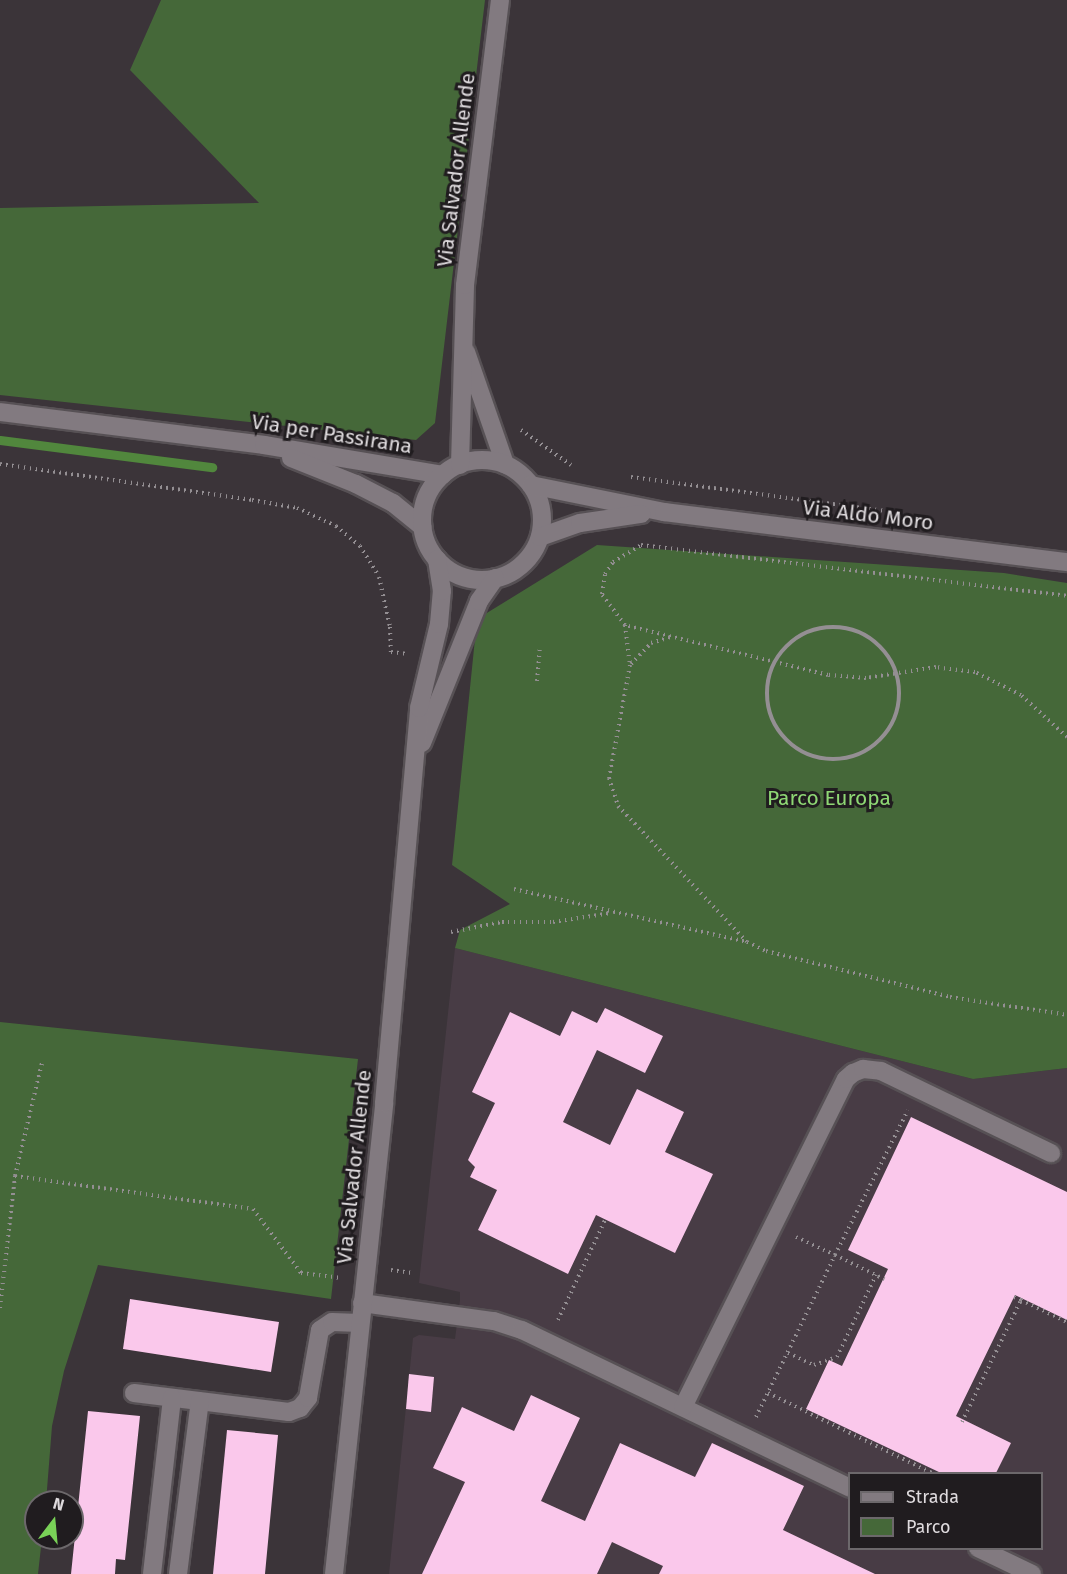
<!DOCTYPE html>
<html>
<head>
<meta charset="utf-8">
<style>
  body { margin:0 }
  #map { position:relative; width:1067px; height:1574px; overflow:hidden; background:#3b3439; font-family:"Fira Sans",sans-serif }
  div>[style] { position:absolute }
  .built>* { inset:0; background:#483c45 }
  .green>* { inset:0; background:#456839 }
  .stream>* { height:9px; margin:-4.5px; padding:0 4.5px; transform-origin:4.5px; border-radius:4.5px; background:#51873d }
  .building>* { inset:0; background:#fac8eb }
  .path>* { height:4px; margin-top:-2px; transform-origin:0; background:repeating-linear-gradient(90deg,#948f93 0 1.5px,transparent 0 6px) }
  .path>.ring { margin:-2px; padding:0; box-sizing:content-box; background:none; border:4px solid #948f93; border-radius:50% }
  .roads { filter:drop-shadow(2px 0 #575155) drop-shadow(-2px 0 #575155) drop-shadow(0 2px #575155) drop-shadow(0 -2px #575155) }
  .lane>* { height:18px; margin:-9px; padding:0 9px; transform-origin:9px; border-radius:9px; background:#827a80 }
  .street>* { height:18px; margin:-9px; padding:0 9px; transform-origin:9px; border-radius:9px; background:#827a80 }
  .street>.ring { margin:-9px; padding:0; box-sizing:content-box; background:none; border:18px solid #827a80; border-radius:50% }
  span { translate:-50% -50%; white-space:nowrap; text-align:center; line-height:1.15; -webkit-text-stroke:6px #201c1f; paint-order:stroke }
  .street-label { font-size:21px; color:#dfdbde }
  .park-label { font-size:21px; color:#8ed774 }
  .legend { position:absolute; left:848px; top:1472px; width:195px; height:78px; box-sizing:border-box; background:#201c1f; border:2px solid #6c686b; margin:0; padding:8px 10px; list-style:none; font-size:18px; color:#dfdbde }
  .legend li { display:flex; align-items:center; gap:12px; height:30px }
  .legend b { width:30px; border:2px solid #6c686b }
  .north { position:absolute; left:24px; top:1490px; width:60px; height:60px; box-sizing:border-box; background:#201c1f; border:2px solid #6c686b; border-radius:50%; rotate:16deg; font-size:16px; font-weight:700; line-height:24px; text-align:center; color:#dfdbde }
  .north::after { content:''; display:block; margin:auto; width:21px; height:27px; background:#79d157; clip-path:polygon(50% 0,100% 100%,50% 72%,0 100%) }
</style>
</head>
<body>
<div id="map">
  <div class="built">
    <i style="clip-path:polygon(evenodd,455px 948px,973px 1079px,1067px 1068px,1067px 1574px,389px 1574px,413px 1338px,419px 1335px,455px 1339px,460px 1300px,460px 1292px,419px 1283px,455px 948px,850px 1474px,1042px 1474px,1042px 1548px,850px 1548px,850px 1474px)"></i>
  </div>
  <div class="green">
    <i style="clip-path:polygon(161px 0,485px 0,435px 423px,416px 440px,0 395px,0 208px,259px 203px,130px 70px)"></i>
    <i style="clip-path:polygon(597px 545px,1004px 573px,1067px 583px,1067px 1068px,973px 1079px,455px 948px,460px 930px,510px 904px,452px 865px,477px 619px)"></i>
    <i style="clip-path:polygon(0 1022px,358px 1059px,331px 1299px,98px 1265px,64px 1371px,52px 1426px,46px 1502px,36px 1502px,36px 1538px,42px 1538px,38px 1574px,0 1574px)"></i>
  </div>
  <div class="stream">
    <i style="left:0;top:440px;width:214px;rotate:7.3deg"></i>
  </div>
  <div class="building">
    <i style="clip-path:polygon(605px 1008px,663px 1036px,645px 1073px,597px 1050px,563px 1122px,610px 1145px,637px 1089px,684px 1112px,665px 1152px,713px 1174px,675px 1253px,596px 1215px,568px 1274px,478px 1230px,497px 1190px,470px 1177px,475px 1167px,468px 1160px,495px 1103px,472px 1092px,510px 1012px,560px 1036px,572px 1011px,597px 1023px)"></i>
    <i style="clip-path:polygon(911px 1117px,1067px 1192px,1067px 1320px,1015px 1295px,956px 1416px,1011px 1443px,996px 1473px,941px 1473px,806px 1409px,829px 1360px,842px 1366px,888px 1269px,848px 1250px)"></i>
    <i style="clip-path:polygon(130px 1299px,279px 1322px,271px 1372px,123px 1349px)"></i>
    <i style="clip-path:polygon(409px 1374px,434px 1377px,431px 1412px,406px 1409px)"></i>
    <i style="clip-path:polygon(531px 1395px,580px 1418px,541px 1501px,585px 1521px,620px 1443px,695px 1477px,712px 1443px,804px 1486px,783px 1530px,875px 1574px,659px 1574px,663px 1566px,612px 1542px,597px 1574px,422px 1574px,465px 1482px,433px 1468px,462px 1407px,514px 1431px)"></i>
    <i style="clip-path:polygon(88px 1411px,140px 1416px,125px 1560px,116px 1559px,115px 1574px,71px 1574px)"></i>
    <i style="clip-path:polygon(227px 1430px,278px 1435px,265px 1574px,213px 1574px)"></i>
  </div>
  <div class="path">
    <i style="left:521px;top:430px;width:61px;rotate:35deg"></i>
    <i style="left:0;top:464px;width:255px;rotate:8.1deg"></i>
    <i style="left:252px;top:500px;width:46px;rotate:10.1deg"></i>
    <i style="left:297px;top:508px;width:43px;rotate:24.8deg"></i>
    <i style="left:336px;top:526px;width:31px;rotate:40deg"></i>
    <i style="left:360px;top:546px;width:36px;rotate:58deg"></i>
    <i style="left:379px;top:577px;width:51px;rotate:77.6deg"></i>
    <i style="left:390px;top:627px;width:25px;rotate:88deg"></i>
    <i style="left:391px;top:652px;width:17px;rotate:7deg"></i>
    <i style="left:631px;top:477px;width:256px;rotate:7.6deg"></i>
    <i style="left:625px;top:625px;width:39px;rotate:-127deg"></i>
    <i style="left:602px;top:594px;width:20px;rotate:-81deg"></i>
    <i style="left:605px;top:574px;width:14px;rotate:-56deg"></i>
    <i style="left:613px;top:562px;width:33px;rotate:-31deg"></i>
    <i style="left:641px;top:545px;width:429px;rotate:6.8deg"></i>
    <i class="ring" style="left:767px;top:627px;width:128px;height:128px"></i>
    <i style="left:631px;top:664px;width:29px;rotate:-46deg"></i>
    <i style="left:651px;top:643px;width:21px;rotate:-17deg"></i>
    <i style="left:537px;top:681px;width:32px;rotate:-85deg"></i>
    <i style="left:1067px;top:737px;width:62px;rotate:-137.6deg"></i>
    <i style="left:1021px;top:695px;width:51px;rotate:-153.4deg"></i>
    <i style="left:975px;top:672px;width:39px;rotate:-173deg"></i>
    <i style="left:936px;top:667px;width:71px;rotate:171.1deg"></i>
    <i style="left:866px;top:678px;width:38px;rotate:-175deg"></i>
    <i style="left:828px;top:675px;width:209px;rotate:-166.2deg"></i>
    <i style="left:625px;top:625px;width:40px;rotate:82.9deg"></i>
    <i style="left:630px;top:665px;width:115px;rotate:100.5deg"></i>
    <i style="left:609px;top:778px;width:29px;rotate:72deg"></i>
    <i style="left:618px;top:806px;width:187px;rotate:46.5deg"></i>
    <i style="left:747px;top:942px;width:21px;rotate:25deg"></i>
    <i style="left:766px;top:951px;width:190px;rotate:14deg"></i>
    <i style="left:950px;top:997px;width:118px;rotate:8.7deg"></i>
    <i style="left:514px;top:889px;width:239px;rotate:12.8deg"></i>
    <i style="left:451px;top:932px;width:52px;rotate:-11.1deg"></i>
    <i style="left:502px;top:922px;width:51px"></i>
    <i style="left:553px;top:922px;width:59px;rotate:-8.8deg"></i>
    <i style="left:15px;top:1176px;width:116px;rotate:-76.6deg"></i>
    <i style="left:796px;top:1237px;width:43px;rotate:24.8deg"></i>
    <i style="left:835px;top:1255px;width:162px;rotate:-63.3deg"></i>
    <i style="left:391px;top:1270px;width:21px;rotate:8deg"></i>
    <i style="left:1014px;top:1297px;width:8px;rotate:23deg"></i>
    <i style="left:0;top:1308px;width:133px;rotate:-83.5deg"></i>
    <i style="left:15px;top:1176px;width:240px;rotate:7.9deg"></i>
    <i style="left:253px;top:1209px;width:80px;rotate:53.1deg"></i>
    <i style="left:301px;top:1273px;width:39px;rotate:7deg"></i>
    <i style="left:558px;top:1320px;width:110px;rotate:-64.8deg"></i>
    <i style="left:788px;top:1353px;width:29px;rotate:25deg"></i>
    <i style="left:814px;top:1365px;width:24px;rotate:-19deg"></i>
    <i style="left:837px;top:1357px;width:91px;rotate:-64.6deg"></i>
    <i style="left:768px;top:1393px;width:185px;rotate:26deg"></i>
    <i style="left:756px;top:1417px;width:180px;rotate:-64deg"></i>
    <i style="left:835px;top:1255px;width:55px;rotate:26.1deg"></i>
    <i style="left:962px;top:1422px;width:136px;rotate:-64.2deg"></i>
    <i style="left:1021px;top:1300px;width:51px;rotate:25.6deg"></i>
  </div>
  <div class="roads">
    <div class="lane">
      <i style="left:362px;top:1303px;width:133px;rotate:7.8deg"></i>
      <i style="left:494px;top:1321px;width:29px;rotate:18deg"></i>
      <i style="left:522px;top:1330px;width:364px;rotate:25.7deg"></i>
      <i style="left:134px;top:1393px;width:156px;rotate:7deg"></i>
      <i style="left:289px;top:1412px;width:12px;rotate:-20deg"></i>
      <i style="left:300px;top:1408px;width:13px;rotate:-51deg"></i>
      <i style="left:308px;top:1398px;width:69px;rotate:-80deg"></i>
      <i style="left:320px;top:1330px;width:14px;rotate:-34deg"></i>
      <i style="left:332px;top:1322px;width:28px;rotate:2deg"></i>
      <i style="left:683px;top:1407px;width:366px;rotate:-63.6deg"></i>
      <i style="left:846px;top:1079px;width:9px;rotate:-41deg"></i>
      <i style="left:853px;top:1073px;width:11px;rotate:-22deg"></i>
      <i style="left:863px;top:1069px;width:18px;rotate:6deg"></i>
      <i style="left:881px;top:1071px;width:189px;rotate:25.8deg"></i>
      <i style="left:978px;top:1548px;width:60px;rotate:25.7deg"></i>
      <i style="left:152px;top:1574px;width:177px;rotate:-83.5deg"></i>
      <i style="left:178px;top:1574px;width:174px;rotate:-82.8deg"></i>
    </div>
    <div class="street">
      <i style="left:466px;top:352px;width:119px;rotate:70.8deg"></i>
      <i style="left:0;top:412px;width:266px;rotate:7.1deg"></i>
      <i style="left:264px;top:445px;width:181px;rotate:9.5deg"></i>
      <i style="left:291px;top:458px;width:70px;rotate:21.8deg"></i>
      <i style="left:356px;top:484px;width:42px;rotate:27.2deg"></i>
      <i style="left:393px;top:503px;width:38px;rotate:39deg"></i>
      <i class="ring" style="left:422px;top:460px;width:102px;height:102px"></i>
      <i style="left:460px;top:465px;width:180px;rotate:-88.4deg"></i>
      <i style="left:465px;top:285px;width:287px;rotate:-83deg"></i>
      <i style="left:531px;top:485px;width:136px;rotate:11.5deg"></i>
      <i style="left:664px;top:512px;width:406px;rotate:7.1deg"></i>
      <i style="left:540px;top:537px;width:42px;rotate:-19.3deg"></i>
      <i style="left:580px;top:523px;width:62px;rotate:-8.4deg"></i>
      <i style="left:422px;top:743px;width:153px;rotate:-68.1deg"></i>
      <i style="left:479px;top:601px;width:28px;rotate:-55deg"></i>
      <i style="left:334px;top:1574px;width:474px;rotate:-83.9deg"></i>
      <i style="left:384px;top:1103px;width:397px;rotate:-84.9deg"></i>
      <i style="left:419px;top:708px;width:86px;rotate:-76.6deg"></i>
      <i style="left:439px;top:624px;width:33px;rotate:-85deg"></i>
      <i style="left:442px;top:591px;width:32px;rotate:-99deg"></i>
    </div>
  </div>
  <div class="street-label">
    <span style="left:456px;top:170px;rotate:-83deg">Via Salvador Allende</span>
    <span style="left:332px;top:434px;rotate:9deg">Via per Passirana</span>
    <span style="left:868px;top:515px;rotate:7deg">Via Aldo Moro</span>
    <span style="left:354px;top:1167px;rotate:-84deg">Via Salvador Allende</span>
  </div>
  <div class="park-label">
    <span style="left:829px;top:798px">Parco Europa</span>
  </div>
  <ul class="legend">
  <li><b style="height:8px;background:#827a80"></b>Strada</li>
  <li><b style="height:16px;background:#456839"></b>Parco</li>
  </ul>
  <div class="north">N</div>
</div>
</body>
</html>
